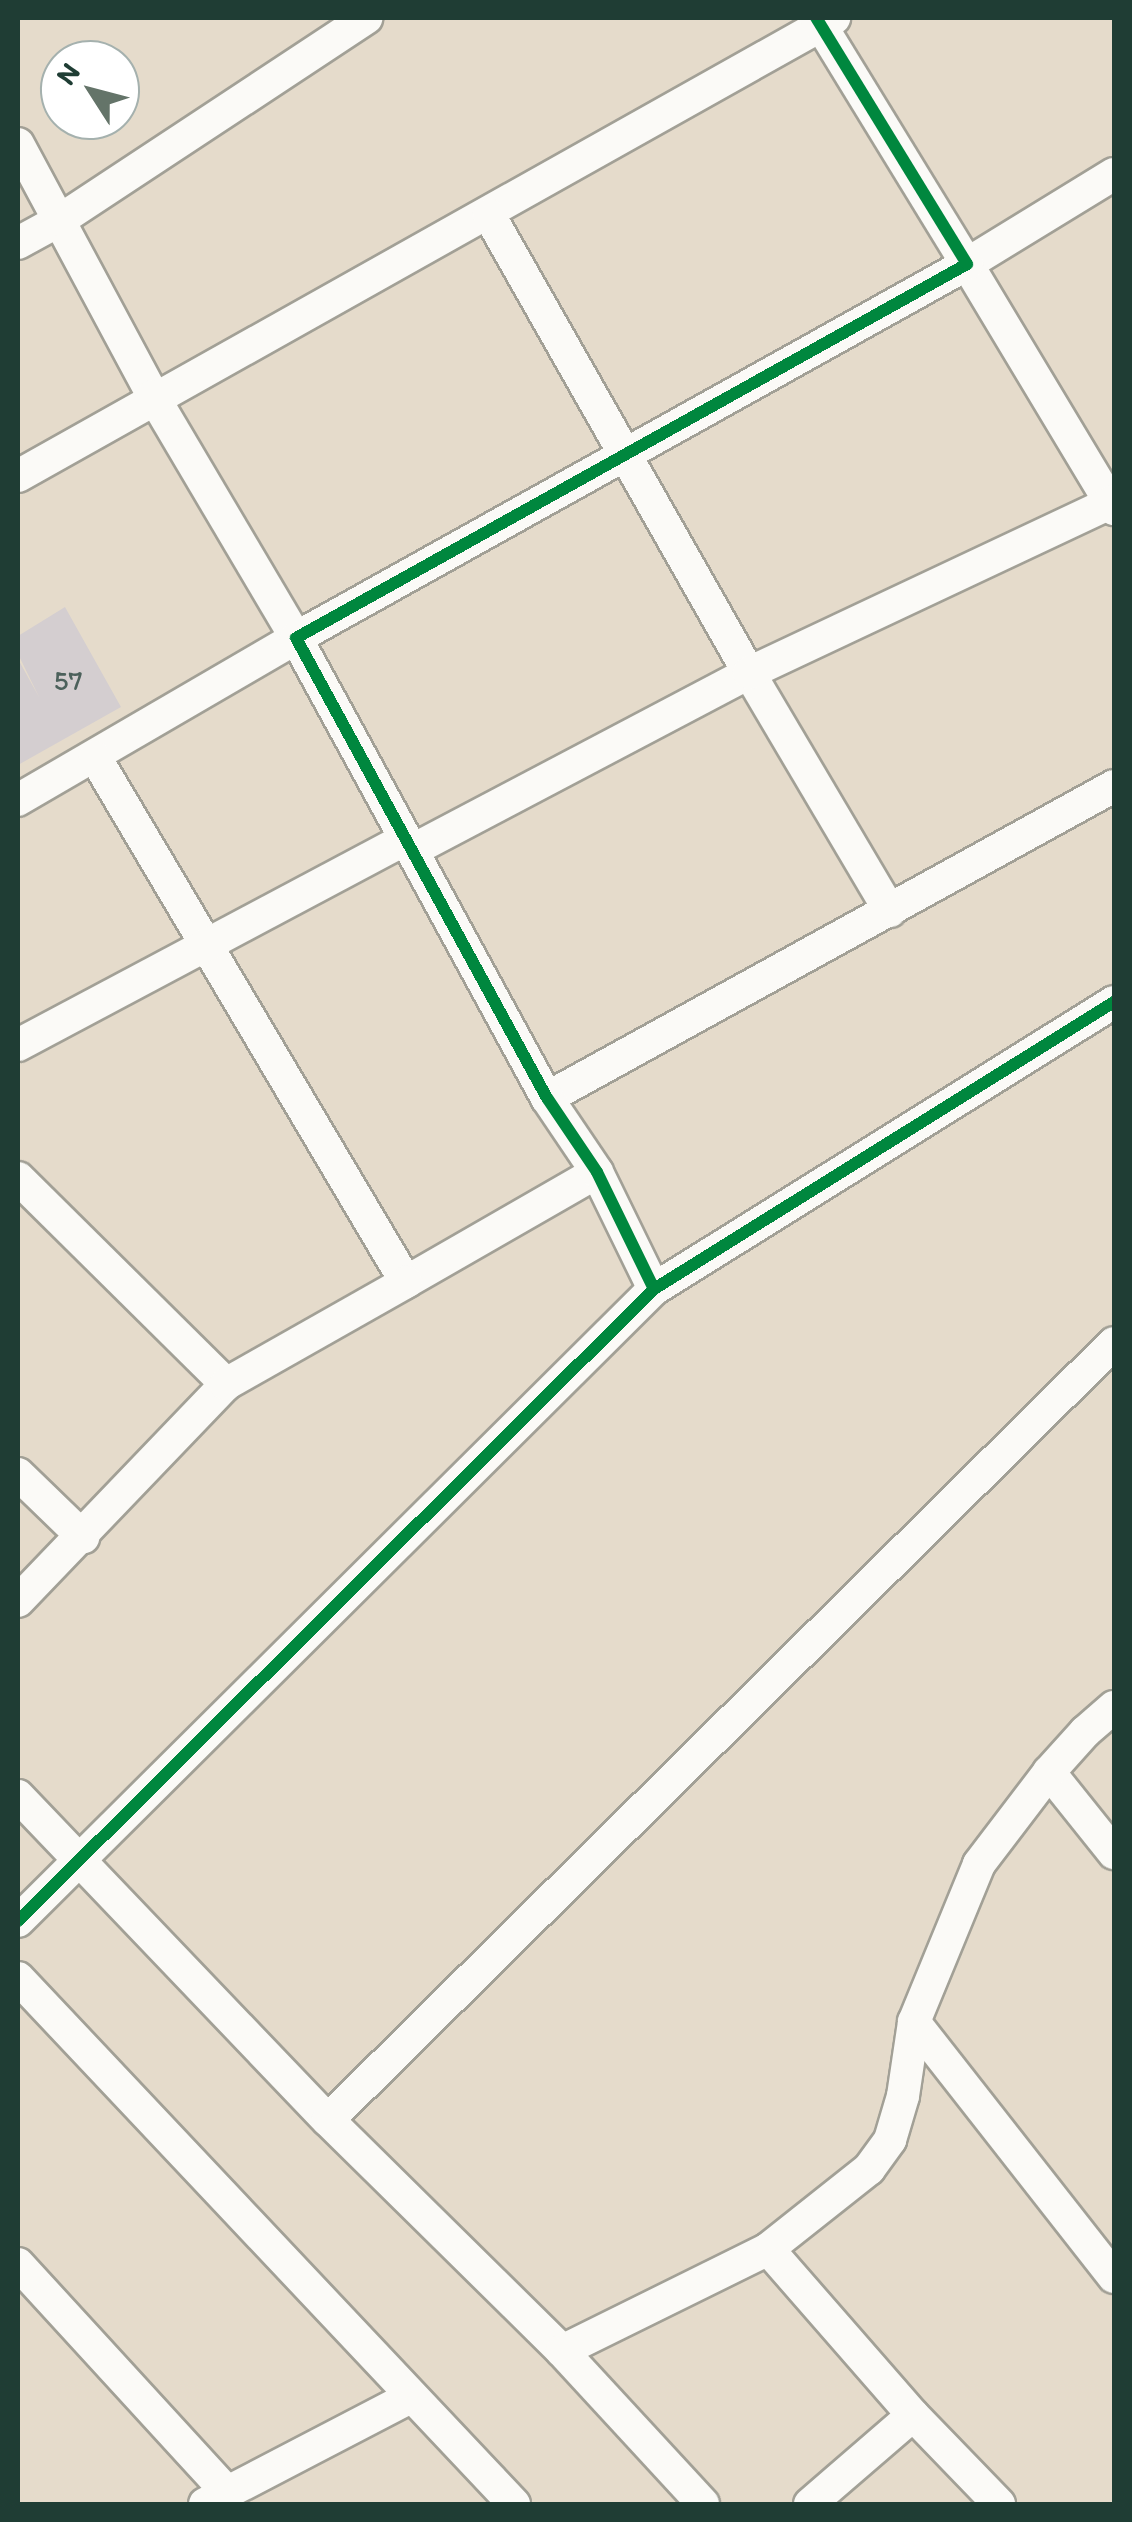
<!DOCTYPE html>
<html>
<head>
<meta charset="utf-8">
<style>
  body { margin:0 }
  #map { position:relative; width:1132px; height:2522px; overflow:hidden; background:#e5dbcb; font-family:Itim,sans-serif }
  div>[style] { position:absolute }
  .building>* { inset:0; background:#d4ced0 }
  .roads { filter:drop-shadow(2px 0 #a2a096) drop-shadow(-2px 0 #a2a096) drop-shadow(0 2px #a2a096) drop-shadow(0 -2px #a2a096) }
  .minor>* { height:32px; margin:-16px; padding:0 16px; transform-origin:16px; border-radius:16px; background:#fbfaf7 }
  .cycleway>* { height:12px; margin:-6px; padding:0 6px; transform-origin:6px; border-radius:6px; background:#00873e }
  span { translate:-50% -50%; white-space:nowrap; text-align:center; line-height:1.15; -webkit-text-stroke:8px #fff; paint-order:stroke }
  .number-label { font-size:28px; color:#4c615b }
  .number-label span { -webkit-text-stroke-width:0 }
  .frame { position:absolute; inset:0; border:20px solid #1f3d34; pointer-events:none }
  .north { position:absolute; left:40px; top:40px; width:100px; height:100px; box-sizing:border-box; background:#fff; border:2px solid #a5b1ae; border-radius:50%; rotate:306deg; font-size:28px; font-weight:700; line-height:40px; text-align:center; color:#1f3d34 }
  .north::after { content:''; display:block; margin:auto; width:35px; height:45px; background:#647469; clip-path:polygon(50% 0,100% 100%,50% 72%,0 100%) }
</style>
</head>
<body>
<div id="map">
  <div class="building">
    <i style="clip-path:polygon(65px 607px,121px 707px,18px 765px,18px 659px,39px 697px,18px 654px,18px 636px)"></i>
  </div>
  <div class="roads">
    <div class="minor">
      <i style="left:18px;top:144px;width:286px;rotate:61.8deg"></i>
      <i style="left:153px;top:396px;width:281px;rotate:59.4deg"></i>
      <i style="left:296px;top:638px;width:322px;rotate:149.8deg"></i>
      <i style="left:1114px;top:174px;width:172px;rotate:148.5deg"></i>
      <i style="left:967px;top:264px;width:286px;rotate:59deg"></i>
      <i style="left:18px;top:243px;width:48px;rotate:-28.7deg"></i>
      <i style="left:60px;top:220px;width:367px;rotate:-33.4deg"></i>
      <i style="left:18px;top:476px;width:936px;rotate:-29.3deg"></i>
      <i style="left:95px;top:757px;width:610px;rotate:59.36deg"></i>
      <i style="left:406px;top:1282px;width:220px;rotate:-29.9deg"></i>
      <i style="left:413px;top:850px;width:380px;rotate:-27.8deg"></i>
      <i style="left:749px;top:673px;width:527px;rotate:-119.58deg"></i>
      <i style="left:890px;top:911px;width:277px;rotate:-120.6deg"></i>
      <i style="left:749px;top:673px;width:403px;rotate:-25.2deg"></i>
      <i style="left:18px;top:1045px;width:438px;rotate:-28deg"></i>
      <i style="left:547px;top:1098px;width:647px;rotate:-28.82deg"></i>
      <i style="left:18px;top:1178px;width:293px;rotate:44.7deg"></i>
      <i style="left:654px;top:1289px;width:130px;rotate:-116deg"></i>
      <i style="left:597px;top:1172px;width:89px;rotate:-124deg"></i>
      <i style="left:547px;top:1098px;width:524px;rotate:-118.62deg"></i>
      <i style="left:296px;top:638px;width:768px;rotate:-29.13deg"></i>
      <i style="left:967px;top:264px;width:289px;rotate:-121.5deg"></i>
      <i style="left:18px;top:1474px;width:91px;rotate:44.1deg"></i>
      <i style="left:18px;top:1601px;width:301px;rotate:-46.2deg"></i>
      <i style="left:226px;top:1384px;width:207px;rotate:-29.5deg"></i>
      <i style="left:1049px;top:1772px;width:104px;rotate:51.3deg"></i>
      <i style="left:18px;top:1796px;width:448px;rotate:46.3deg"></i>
      <i style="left:328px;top:2120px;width:329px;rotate:44.6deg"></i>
      <i style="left:562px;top:2351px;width:208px;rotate:47.3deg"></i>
      <i style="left:18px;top:1921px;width:897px;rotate:-44.82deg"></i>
      <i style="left:654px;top:1289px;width:542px;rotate:-31.96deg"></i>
      <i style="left:18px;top:1978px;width:723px;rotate:46.68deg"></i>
      <i style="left:914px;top:2022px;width:324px;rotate:51.9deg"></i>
      <i style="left:328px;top:2120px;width:1105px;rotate:-44.67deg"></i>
      <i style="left:768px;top:2249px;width:220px;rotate:48.9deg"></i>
      <i style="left:913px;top:2415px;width:124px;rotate:46deg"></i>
      <i style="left:18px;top:2264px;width:312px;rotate:47.5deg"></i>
      <i style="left:562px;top:2351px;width:230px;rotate:-26.3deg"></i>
      <i style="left:768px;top:2249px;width:129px;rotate:-38.4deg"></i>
      <i style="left:869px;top:2169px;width:36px;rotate:-54deg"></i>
      <i style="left:890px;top:2140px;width:46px;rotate:-73.5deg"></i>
      <i style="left:903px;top:2096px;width:75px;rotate:-81.5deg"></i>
      <i style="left:914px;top:2022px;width:171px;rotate:-67.6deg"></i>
      <i style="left:979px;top:1864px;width:116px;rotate:-52.7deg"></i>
      <i style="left:1049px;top:1772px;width:54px;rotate:-48deg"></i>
      <i style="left:1085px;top:1732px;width:38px;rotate:-41deg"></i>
      <i style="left:205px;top:2504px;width:230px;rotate:-27.5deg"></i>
      <i style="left:810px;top:2504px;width:136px;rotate:-40.8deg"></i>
    </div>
  </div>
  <div class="cycleway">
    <i style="left:654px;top:1289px;width:130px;rotate:-116deg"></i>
    <i style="left:597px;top:1172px;width:89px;rotate:-124deg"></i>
    <i style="left:547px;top:1098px;width:524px;rotate:-118.62deg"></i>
    <i style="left:296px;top:638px;width:768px;rotate:-29.13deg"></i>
    <i style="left:967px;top:264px;width:289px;rotate:-121.5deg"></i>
    <i style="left:18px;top:1921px;width:897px;rotate:-44.82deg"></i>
    <i style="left:654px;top:1289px;width:542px;rotate:-31.96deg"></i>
  </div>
  <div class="number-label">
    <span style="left:68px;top:680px">57</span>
  </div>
  <div class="frame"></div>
  <div class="north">N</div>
</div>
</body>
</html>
